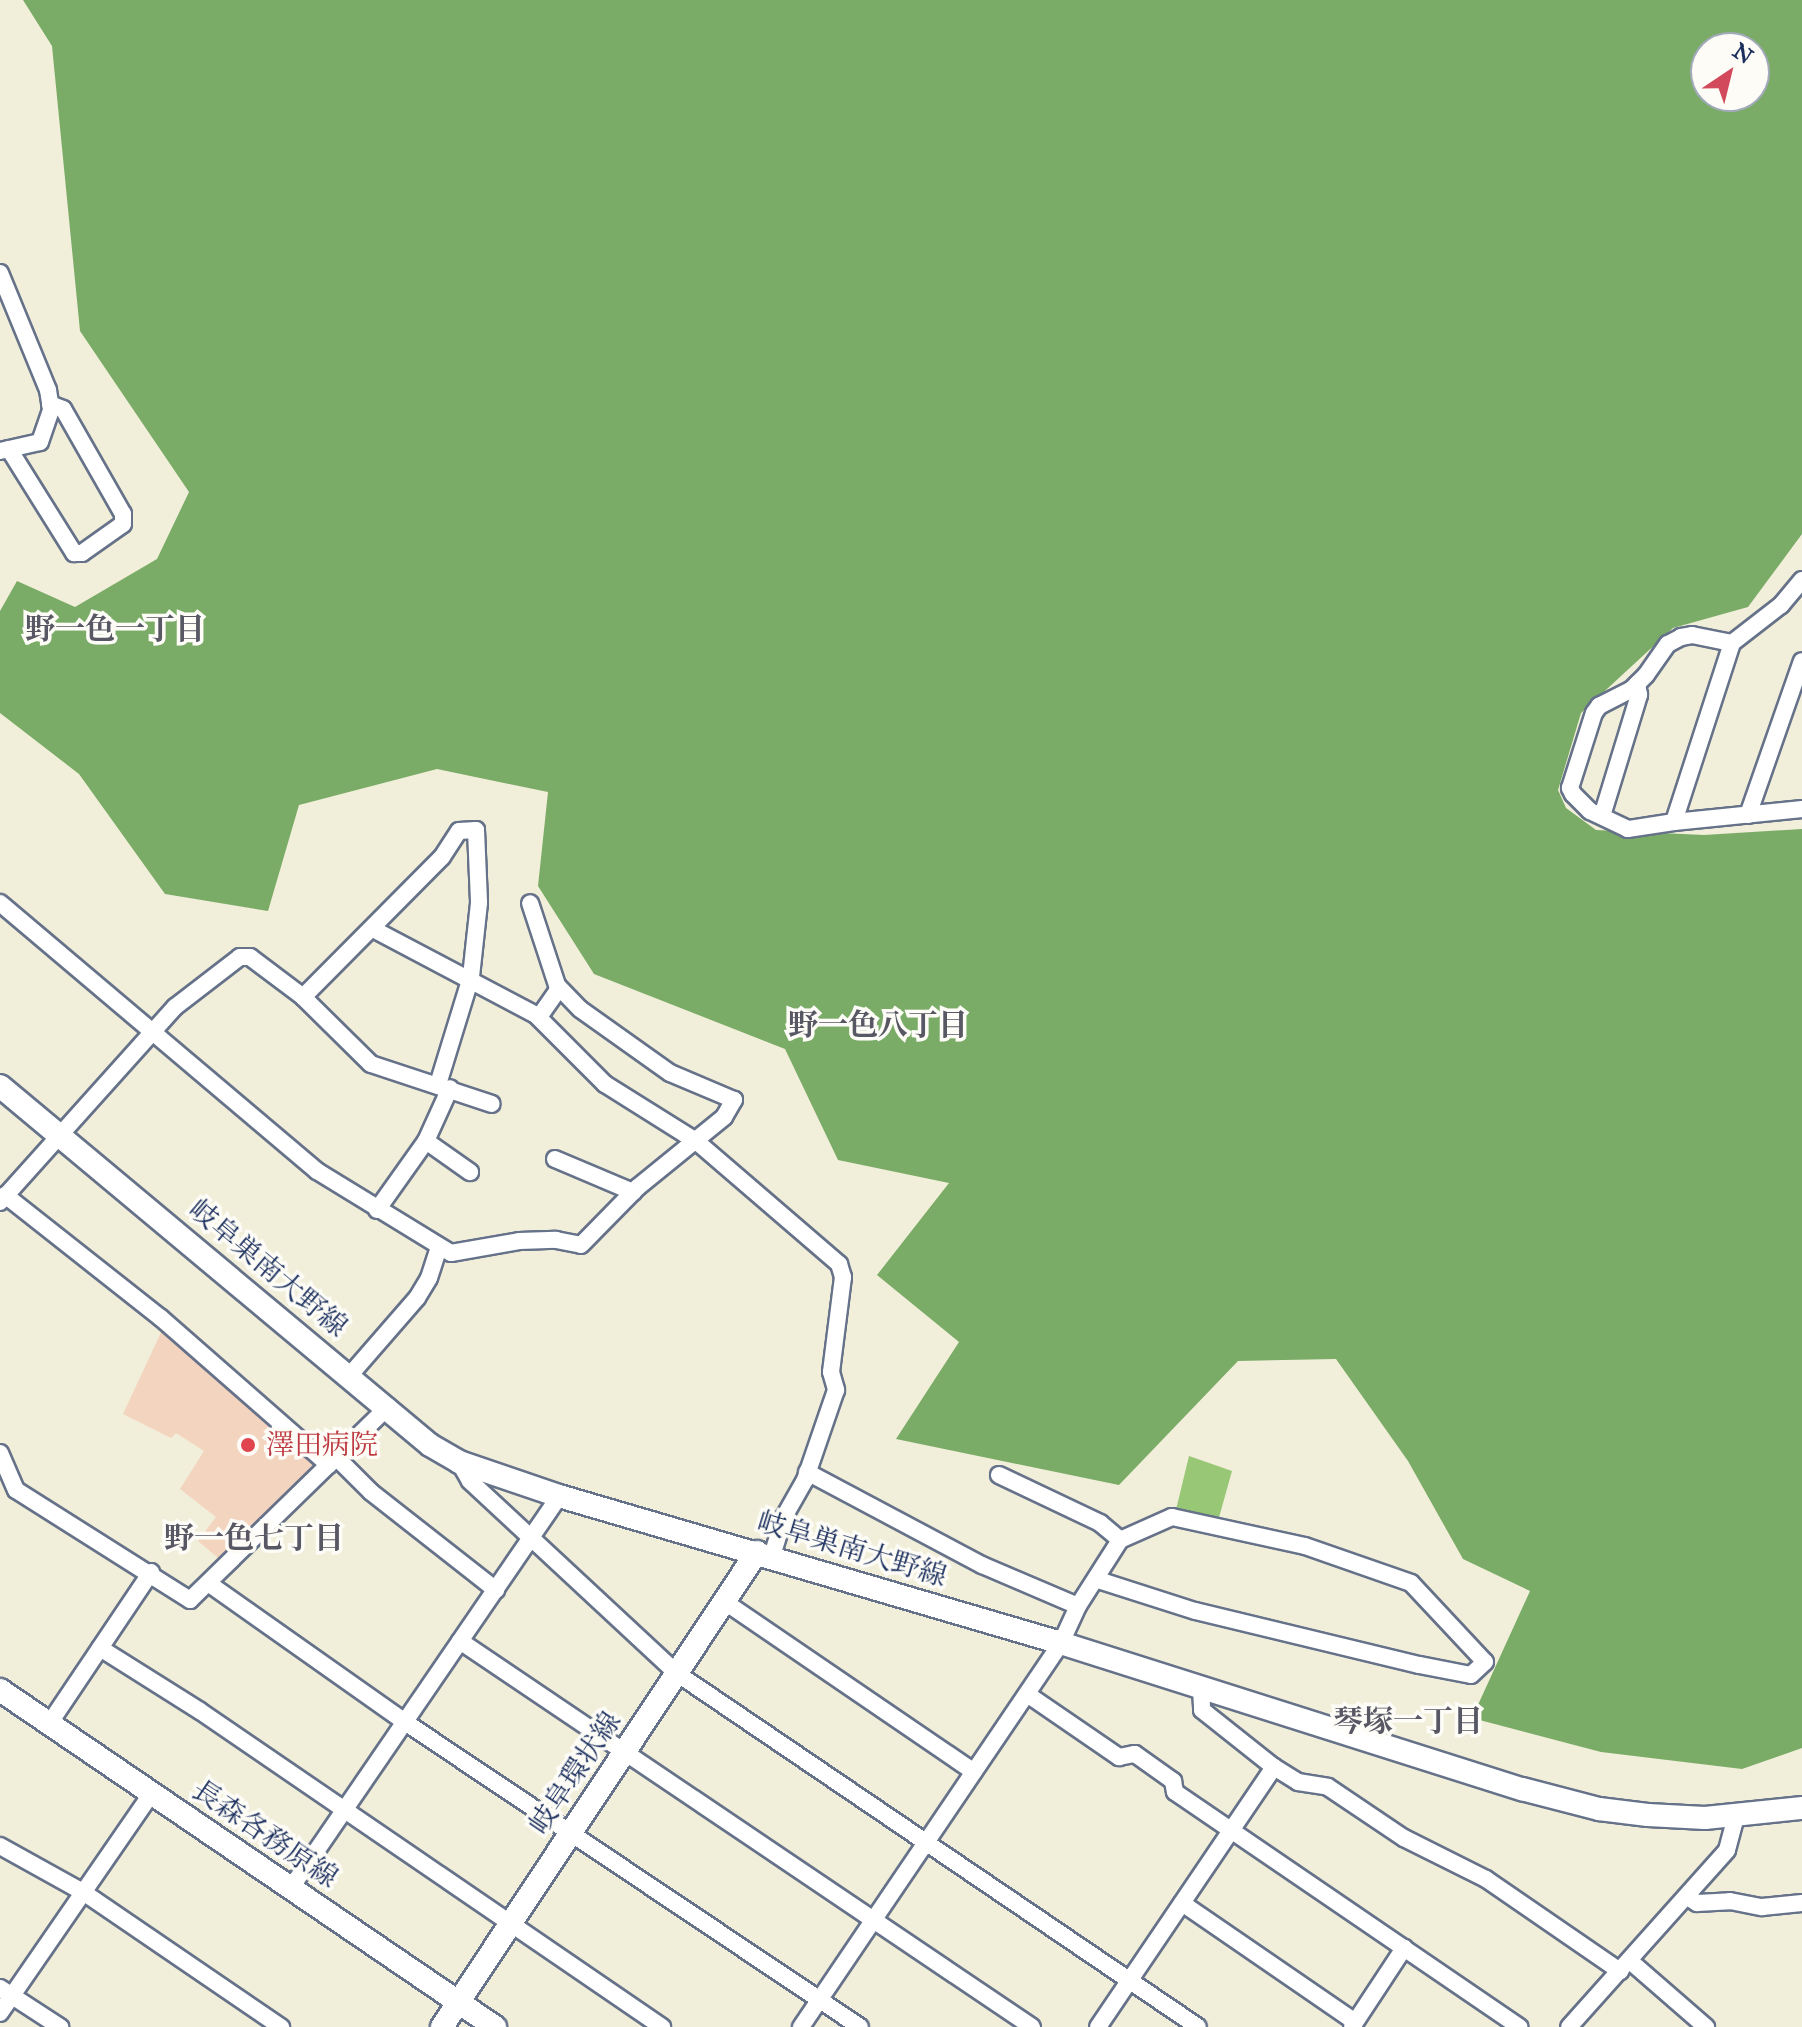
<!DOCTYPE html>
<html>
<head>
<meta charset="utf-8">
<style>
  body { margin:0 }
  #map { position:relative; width:1802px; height:2027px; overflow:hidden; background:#f1eed9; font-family:"IM FELL Great Primer","Noto Serif JP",serif }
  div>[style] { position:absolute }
  .built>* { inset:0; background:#f3d4bf }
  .green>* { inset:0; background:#98c776 }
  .forest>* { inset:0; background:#7aac67 }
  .roads { filter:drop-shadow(2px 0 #667289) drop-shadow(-2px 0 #667289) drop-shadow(0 2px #667289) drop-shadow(0 -2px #667289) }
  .minor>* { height:16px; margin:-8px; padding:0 8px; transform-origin:8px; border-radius:8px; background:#fff }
  .major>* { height:22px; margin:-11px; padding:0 11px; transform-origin:11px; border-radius:11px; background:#fff }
  .dots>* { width:22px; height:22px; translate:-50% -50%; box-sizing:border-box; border:4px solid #fdfcf7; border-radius:50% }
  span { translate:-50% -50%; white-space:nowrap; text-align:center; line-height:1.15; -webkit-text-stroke:7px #fdfcf7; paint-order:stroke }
  .street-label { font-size:28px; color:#1b2f5e }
  .health-label { font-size:28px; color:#be3a42 }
  .left { translate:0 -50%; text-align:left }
  .neighbourhood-label { font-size:30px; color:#585764; font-weight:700 }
  .north { position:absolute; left:1690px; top:32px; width:80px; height:80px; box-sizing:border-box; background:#fdfcf7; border:2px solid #a3aaba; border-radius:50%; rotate:35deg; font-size:22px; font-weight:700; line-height:32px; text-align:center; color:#1b2f5e }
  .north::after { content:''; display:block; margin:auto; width:28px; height:36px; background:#d1495b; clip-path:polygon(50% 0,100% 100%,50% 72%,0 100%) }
</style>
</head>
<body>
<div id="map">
  <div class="built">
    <i style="clip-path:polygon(164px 1326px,318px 1466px,224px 1563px,198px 1541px,216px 1517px,180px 1489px,204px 1451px,176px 1433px,171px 1438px,123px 1414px)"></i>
  </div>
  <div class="green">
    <i style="clip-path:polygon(1189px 1456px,1232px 1471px,1218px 1521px,1175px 1514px)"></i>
  </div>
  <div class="forest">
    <i style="clip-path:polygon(evenodd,23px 0,1802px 0,1802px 534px,1748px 607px,1673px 628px,1581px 713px,1558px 790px,1566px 808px,1596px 830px,1704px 835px,1802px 829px,1802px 1748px,1742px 1769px,1601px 1752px,1472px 1718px,1530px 1591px,1463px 1559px,1408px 1461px,1336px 1359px,1238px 1361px,1119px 1485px,896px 1439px,959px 1342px,877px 1275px,949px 1183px,838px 1160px,785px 1049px,594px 974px,538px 886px,548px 792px,437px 769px,299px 805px,268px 911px,165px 894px,79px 774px,0 713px,0 611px,17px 581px,75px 607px,157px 559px,189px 492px,80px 331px,52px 46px,23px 0,1706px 48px,1754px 48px,1754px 96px,1706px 96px,1706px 48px)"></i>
  </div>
  <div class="roads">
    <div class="minor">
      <i style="left:0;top:273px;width:126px;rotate:67.7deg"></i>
      <i style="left:48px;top:390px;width:20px;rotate:81deg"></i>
      <i style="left:51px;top:410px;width:34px;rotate:109deg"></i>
      <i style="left:40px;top:442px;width:41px;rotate:167.3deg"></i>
      <i style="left:9px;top:449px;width:123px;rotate:58deg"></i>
      <i style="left:74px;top:553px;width:8px"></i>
      <i style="left:82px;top:553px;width:50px;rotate:-35.3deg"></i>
      <i style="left:123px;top:524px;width:10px;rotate:-90deg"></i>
      <i style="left:123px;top:514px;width:121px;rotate:-119.7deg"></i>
      <i style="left:63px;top:409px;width:14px;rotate:-159deg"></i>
      <i style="left:1802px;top:580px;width:33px;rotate:130deg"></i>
      <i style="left:1781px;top:605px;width:62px;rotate:142.2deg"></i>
      <i style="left:1732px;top:643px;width:188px;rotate:108deg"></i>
      <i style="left:1674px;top:822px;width:129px;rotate:-5.8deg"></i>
      <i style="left:1748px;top:815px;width:163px;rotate:-70.7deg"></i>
      <i style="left:1602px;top:816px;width:127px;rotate:-73deg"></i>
      <i style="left:1639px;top:695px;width:11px;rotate:-100deg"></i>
      <i style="left:1674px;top:822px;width:47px;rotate:171.3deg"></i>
      <i style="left:1628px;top:829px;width:42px;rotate:-154.7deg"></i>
      <i style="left:1590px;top:811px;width:24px;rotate:-135deg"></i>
      <i style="left:1573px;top:794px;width:7px;rotate:-117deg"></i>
      <i style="left:1570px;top:788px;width:79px;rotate:-72.3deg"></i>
      <i style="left:1594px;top:713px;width:9px;rotate:-54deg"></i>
      <i style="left:1599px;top:706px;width:36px;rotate:-27deg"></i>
      <i style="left:1631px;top:690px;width:21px;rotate:-45deg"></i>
      <i style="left:1646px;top:675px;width:38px;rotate:-55deg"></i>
      <i style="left:1668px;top:644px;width:15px;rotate:-28deg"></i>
      <i style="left:1681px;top:637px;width:11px;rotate:-10deg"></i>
      <i style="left:1692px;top:635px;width:41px;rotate:11.3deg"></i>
      <i style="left:0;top:903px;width:415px;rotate:40.2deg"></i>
      <i style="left:317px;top:1171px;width:157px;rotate:31.5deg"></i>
      <i style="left:451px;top:1253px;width:69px;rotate:-10deg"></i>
      <i style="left:519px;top:1241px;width:37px;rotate:-2deg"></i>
      <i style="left:556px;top:1240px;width:25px;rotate:11deg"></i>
      <i style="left:581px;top:1245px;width:81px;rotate:-45.5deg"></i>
      <i style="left:638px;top:1187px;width:111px;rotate:-39.1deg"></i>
      <i style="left:724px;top:1117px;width:20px;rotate:-60deg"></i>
      <i style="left:734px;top:1100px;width:69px;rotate:-157.1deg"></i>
      <i style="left:670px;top:1073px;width:110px;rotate:-144.6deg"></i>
      <i style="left:580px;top:1009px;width:33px;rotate:-134deg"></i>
      <i style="left:557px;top:985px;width:86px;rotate:-108.2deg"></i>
      <i style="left:373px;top:929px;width:184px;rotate:27.8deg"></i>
      <i style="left:536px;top:1015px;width:98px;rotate:45deg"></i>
      <i style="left:605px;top:1084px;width:107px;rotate:32.1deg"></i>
      <i style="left:696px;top:1141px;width:189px;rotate:40.7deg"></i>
      <i style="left:839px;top:1264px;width:14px;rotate:73deg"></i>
      <i style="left:843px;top:1277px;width:96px;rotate:97.2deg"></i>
      <i style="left:831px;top:1372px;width:19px;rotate:74deg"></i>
      <i style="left:836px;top:1390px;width:95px;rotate:109deg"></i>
      <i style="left:805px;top:1480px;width:43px;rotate:119.6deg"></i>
      <i style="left:784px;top:1517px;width:41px;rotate:107.1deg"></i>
      <i style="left:303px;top:997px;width:197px;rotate:-45.2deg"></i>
      <i style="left:442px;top:857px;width:31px;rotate:-57deg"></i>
      <i style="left:459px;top:831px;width:17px;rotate:-3deg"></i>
      <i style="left:476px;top:830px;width:73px;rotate:87.6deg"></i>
      <i style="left:479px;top:903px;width:74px;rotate:96.2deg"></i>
      <i style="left:471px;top:977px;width:112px;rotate:107.1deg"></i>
      <i style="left:539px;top:1017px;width:35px;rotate:-55deg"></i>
      <i style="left:426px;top:1141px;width:54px;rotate:35.2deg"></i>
      <i style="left:555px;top:1159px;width:85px;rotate:22.9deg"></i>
      <i style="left:5px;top:1195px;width:199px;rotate:38.3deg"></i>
      <i style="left:161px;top:1318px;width:223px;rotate:41.2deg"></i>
      <i style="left:0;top:1202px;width:262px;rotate:-48.1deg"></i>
      <i style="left:175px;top:1007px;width:82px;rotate:-37.6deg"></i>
      <i style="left:240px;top:957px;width:10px"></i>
      <i style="left:250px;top:957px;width:66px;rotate:37deg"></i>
      <i style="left:303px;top:997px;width:95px;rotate:44.6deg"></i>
      <i style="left:371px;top:1064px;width:127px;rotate:18.3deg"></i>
      <i style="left:377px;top:1210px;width:85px;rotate:-54.6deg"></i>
      <i style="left:426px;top:1141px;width:58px;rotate:-65.6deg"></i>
      <i style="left:350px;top:1375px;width:102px;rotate:-49deg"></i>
      <i style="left:417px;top:1298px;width:23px;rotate:-59deg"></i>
      <i style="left:429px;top:1278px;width:32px;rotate:-72deg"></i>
      <i style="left:0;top:1453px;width:40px;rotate:66.6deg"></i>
      <i style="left:16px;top:1490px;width:206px;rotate:32.3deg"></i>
      <i style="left:190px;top:1600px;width:277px;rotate:-44.3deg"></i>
      <i style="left:337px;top:1458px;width:48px;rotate:45deg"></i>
      <i style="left:371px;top:1492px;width:159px;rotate:38.1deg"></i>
      <i style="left:459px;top:1462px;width:22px;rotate:60deg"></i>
      <i style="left:470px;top:1481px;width:284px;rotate:42.9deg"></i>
      <i style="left:678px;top:1674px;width:628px;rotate:34.17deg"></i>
      <i style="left:807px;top:1472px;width:198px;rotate:28deg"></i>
      <i style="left:982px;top:1565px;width:104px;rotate:23.1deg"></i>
      <i style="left:999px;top:1475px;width:112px;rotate:25.4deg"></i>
      <i style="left:1100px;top:1523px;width:26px;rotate:40deg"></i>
      <i style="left:1120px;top:1540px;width:57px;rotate:-23.9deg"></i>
      <i style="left:1172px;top:1517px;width:136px;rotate:12.3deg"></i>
      <i style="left:1305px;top:1546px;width:112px;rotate:19.2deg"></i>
      <i style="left:1411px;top:1583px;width:108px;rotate:46.9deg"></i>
      <i style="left:1485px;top:1662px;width:19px;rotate:137deg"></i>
      <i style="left:1471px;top:1675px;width:53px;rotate:-169.1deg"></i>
      <i style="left:1419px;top:1665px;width:230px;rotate:-166.4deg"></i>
      <i style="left:1195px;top:1611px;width:102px;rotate:-162.3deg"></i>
      <i style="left:208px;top:1583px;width:237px;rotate:35.2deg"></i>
      <i style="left:402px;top:1720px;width:551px;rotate:33.83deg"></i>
      <i style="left:725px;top:1602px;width:301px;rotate:34.3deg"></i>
      <i style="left:460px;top:1641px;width:690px;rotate:34.01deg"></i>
      <i style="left:100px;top:1648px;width:118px;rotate:32.2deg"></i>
      <i style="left:200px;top:1711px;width:560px;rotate:34.37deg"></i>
      <i style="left:1201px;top:1688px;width:22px;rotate:87deg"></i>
      <i style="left:1202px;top:1710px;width:92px;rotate:38.4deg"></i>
      <i style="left:1274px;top:1767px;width:28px;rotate:32deg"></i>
      <i style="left:1298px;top:1782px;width:30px;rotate:9deg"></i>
      <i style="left:1328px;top:1787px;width:92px;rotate:33.9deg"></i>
      <i style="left:1404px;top:1838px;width:92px;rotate:26.6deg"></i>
      <i style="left:1486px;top:1879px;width:163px;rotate:34.5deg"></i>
      <i style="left:1027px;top:1694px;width:112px;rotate:34.4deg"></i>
      <i style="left:1119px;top:1757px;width:16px;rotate:-11deg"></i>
      <i style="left:1135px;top:1754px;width:47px;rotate:35.4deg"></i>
      <i style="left:1173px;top:1781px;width:11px;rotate:80deg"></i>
      <i style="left:1175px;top:1792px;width:417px;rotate:34.3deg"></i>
      <i style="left:49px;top:1724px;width:183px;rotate:-56.1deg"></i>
      <i style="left:0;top:1846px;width:95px;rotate:29deg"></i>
      <i style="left:83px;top:1892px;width:240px;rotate:34.3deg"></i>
      <i style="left:291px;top:1888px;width:475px;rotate:-55.6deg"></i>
      <i style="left:1688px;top:1897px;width:11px;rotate:34deg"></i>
      <i style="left:1697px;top:1903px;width:33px;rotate:-3deg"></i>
      <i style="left:1730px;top:1901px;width:33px;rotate:11deg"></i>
      <i style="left:1762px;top:1907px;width:40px;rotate:-5.7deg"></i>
      <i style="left:1182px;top:1903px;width:210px;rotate:34.5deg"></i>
      <i style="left:1630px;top:1961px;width:101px;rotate:41deg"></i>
      <i style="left:0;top:1988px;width:72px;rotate:33deg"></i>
      <i style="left:0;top:2013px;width:267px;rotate:-55.4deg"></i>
      <i style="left:801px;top:2027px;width:464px;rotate:-55.9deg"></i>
      <i style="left:1061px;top:1643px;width:41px;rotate:-65.3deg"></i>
      <i style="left:1078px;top:1606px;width:78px;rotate:-57.5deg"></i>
      <i style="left:1098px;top:2027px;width:314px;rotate:-55.9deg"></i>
      <i style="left:1352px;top:2027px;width:95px;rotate:-56.6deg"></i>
      <i style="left:1569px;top:2027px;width:237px;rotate:-48.2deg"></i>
      <i style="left:1727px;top:1850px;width:35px;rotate:-75deg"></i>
    </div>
    <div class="major">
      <i style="left:0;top:1086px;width:560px;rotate:39.86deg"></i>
      <i style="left:430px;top:1445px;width:34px;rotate:30deg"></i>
      <i style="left:459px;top:1462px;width:106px;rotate:18.8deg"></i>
      <i style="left:559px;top:1496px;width:523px;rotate:16.32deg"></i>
      <i style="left:1061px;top:1643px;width:484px;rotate:17.6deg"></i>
      <i style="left:1522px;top:1789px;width:80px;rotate:14.6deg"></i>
      <i style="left:1599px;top:1809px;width:49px;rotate:7deg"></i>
      <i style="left:1648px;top:1815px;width:57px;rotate:3deg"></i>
      <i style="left:1705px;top:1818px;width:98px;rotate:-5.9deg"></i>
      <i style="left:0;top:1690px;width:599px;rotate:34.25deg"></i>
      <i style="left:442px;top:2027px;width:570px;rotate:-56.45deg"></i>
    </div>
  </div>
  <div class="dots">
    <i style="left:248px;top:1445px;background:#e0444e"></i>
  </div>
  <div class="street-label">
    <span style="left:268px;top:1268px;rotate:40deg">岐阜巣南大野線</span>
    <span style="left:852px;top:1549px;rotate:17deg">岐阜巣南大野線</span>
    <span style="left:575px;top:1773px;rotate:-56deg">岐阜環状線</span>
    <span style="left:265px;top:1834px;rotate:34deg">長森各務原線</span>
  </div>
  <div class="health-label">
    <span class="left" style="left:266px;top:1445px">澤田病院</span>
  </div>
  <div class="neighbourhood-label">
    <span style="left:115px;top:629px">野一色一丁目</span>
    <span style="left:878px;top:1025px">野一色八丁目</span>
    <span style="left:254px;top:1538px">野一色七丁目</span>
    <span style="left:1408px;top:1721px">琴塚一丁目</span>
  </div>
  <div class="north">N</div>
</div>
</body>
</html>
